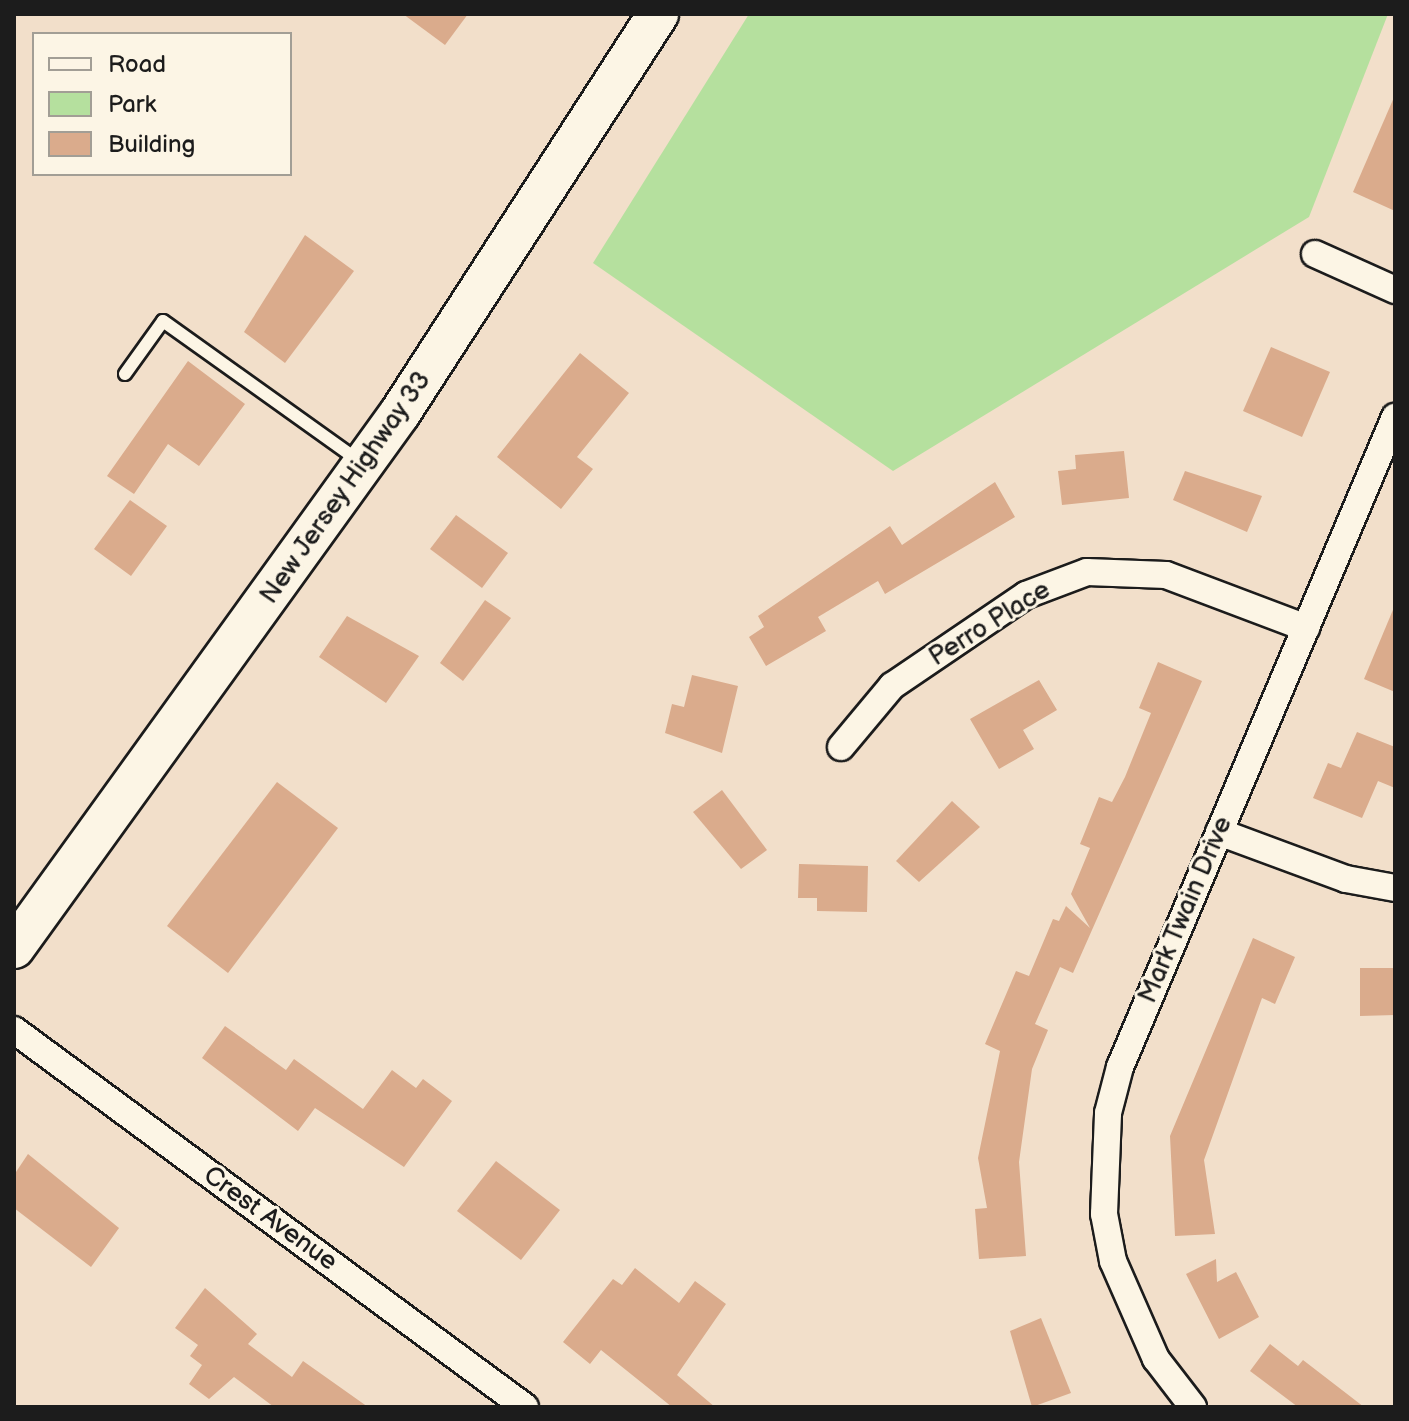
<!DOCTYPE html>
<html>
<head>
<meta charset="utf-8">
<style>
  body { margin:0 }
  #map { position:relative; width:1409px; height:1421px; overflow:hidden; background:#f2dfca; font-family:"Balsamiq Sans",sans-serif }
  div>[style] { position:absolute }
  .green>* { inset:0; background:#b5e09e }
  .building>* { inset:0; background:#daab8c }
  .roads { filter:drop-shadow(2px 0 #1c1c1c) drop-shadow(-2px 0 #1c1c1c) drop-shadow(0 2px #1c1c1c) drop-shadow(0 -2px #1c1c1c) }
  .service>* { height:12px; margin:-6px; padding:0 6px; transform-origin:6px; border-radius:6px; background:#fcf5e5 }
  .minor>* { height:26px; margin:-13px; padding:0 13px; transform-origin:13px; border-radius:13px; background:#fcf5e5 }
  .primary>* { height:40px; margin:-20px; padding:0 20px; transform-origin:20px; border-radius:20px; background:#fcf5e5 }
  span { translate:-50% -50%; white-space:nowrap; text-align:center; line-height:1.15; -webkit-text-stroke:6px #fcf5e5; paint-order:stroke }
  .street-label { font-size:26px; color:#1c1c1c }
  .frame { position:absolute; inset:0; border:16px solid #1c1c1c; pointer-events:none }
  .legend { position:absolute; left:32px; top:32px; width:260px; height:144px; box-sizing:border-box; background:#fcf5e5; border:2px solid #a29e95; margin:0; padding:10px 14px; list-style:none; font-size:24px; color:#1c1c1c }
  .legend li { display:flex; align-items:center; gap:16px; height:40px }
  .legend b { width:40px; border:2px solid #a29e95 }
</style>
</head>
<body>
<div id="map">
  <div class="green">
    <i style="clip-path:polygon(749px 14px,1388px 14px,1309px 217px,893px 471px,593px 263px)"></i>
  </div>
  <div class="building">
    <i style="clip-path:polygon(403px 14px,468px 14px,445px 45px)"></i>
    <i style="clip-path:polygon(1395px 95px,1395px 211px,1353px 192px)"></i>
    <i style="clip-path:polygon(305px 235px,354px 271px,285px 363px,244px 332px)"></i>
    <i style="clip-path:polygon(1271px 347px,1330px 372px,1302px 437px,1243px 411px)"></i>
    <i style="clip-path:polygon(580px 353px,629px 393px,577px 457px,593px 469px,561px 509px,497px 457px)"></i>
    <i style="clip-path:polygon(188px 361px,245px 404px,199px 466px,168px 444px,134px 494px,107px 476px)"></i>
    <i style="clip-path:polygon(1124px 451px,1129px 498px,1062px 505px,1058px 471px,1076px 469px,1075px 455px)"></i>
    <i style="clip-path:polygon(1185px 471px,1262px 496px,1247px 532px,1173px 500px)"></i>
    <i style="clip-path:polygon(995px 482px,1015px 517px,885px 594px,878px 581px,818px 617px,826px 631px,766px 666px,749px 637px,764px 627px,758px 616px,890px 526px,902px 545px)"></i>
    <i style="clip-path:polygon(130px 500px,167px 526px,131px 576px,94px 549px)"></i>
    <i style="clip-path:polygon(456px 515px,508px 553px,482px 588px,430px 549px)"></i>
    <i style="clip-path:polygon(485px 600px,511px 618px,463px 681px,440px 663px)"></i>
    <i style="clip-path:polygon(1395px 605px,1395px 692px,1364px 679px)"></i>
    <i style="clip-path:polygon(347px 616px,419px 656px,386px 703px,319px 657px)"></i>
    <i style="clip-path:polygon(1158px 662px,1202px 681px,1073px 973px,1060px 967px,1035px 1024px,1048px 1030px,1032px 1069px,1019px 1162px,1026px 1256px,979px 1259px,975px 1209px,987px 1208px,978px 1158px,1000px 1051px,985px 1044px,1016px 971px,1029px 976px,1053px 919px,1059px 921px,1066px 906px,1090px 928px,1071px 894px,1090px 848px,1080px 844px,1099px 797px,1112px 802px,1125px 777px,1151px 713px,1139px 708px)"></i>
    <i style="clip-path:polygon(692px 675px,738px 686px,722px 753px,665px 733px,672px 704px,684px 707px)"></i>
    <i style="clip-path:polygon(1039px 680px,1057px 710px,1023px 730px,1034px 749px,999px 769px,970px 719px)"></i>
    <i style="clip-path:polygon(1357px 732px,1395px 747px,1395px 788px,1378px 781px,1362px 818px,1313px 798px,1328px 763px,1341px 768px)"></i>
    <i style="clip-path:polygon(277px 782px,338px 828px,228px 973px,167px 926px)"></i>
    <i style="clip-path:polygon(722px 790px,767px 850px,741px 869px,693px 812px)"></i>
    <i style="clip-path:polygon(952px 801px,980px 827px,919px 882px,896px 861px)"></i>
    <i style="clip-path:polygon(799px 864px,868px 866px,867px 912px,817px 911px,817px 898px,798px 898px)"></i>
    <i style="clip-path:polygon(1253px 938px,1295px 957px,1275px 1004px,1262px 998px,1204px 1160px,1215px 1234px,1175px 1236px,1170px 1136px)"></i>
    <i style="clip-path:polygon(1360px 968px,1395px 968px,1395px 1015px,1360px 1016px)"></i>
    <i style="clip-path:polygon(225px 1026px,286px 1070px,294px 1059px,363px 1109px,392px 1070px,416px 1088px,423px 1079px,452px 1101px,404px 1167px,315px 1108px,298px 1131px,202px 1058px)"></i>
    <i style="clip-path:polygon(28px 1154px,119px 1228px,91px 1267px,14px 1208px,14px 1175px)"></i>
    <i style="clip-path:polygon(496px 1161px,560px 1210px,521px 1260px,457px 1211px)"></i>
    <i style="clip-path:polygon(1216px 1259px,1217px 1282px,1236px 1272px,1259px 1317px,1219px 1339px,1186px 1274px)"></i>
    <i style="clip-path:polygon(635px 1268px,679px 1303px,695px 1281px,726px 1304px,677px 1375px,715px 1407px,672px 1407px,601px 1350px,590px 1364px,563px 1342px,613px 1279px,622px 1285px)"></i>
    <i style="clip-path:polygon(205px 1288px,257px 1334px,248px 1344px,292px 1377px,303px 1361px,368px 1407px,274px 1407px,234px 1377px,209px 1399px,189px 1384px,202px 1365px,190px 1356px,198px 1345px,175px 1328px)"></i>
    <i style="clip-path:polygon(1041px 1318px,1071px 1393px,1032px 1407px,1010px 1331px)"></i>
    <i style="clip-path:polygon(1270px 1344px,1298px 1366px,1303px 1360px,1364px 1407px,1298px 1407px,1250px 1371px)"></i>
  </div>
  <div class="roads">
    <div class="service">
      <i style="left:125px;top:374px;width:65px;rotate:-54.4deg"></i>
      <i style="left:163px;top:321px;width:239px;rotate:35.5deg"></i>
    </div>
    <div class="minor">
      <i style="left:1315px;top:254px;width:88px;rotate:24.2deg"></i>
      <i style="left:841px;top:747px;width:80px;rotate:-50.1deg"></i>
      <i style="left:892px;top:686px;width:162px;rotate:-34.2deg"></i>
      <i style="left:1026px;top:595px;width:65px;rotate:-20.7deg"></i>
      <i style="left:1087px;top:572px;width:79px;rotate:2.2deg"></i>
      <i style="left:1166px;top:575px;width:150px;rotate:20.7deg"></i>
      <i style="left:1219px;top:832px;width:135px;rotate:20.3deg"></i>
      <i style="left:1346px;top:879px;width:50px;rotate:10.4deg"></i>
      <i style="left:14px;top:1030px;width:635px;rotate:36.42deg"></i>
      <i style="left:1193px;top:1407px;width:61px;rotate:-127.6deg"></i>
      <i style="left:1156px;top:1359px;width:107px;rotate:-113.7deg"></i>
      <i style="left:1113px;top:1261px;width:48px;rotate:-100.8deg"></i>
      <i style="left:1104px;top:1214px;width:101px;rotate:-87.7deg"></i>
      <i style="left:1108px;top:1113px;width:48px;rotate:-75.4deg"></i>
      <i style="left:1120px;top:1067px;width:706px;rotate:-67.07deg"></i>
    </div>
    <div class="primary">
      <i style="left:14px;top:948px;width:660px;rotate:-54.19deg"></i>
      <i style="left:400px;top:413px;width:475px;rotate:-57.1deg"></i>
    </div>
  </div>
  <div class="street-label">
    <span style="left:346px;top:488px;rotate:-55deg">New Jersey Highway 33</span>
    <span style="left:990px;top:624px;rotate:-32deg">Perro Place</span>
    <span style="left:1186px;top:910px;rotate:-67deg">Mark Twain Drive</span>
    <span style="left:270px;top:1219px;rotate:36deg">Crest Avenue</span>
  </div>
  <div class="frame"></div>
  <ul class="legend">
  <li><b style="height:10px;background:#fcf5e5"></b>Road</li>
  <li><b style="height:22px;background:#b5e09e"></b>Park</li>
  <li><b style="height:22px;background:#daab8c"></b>Building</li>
  </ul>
</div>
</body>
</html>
